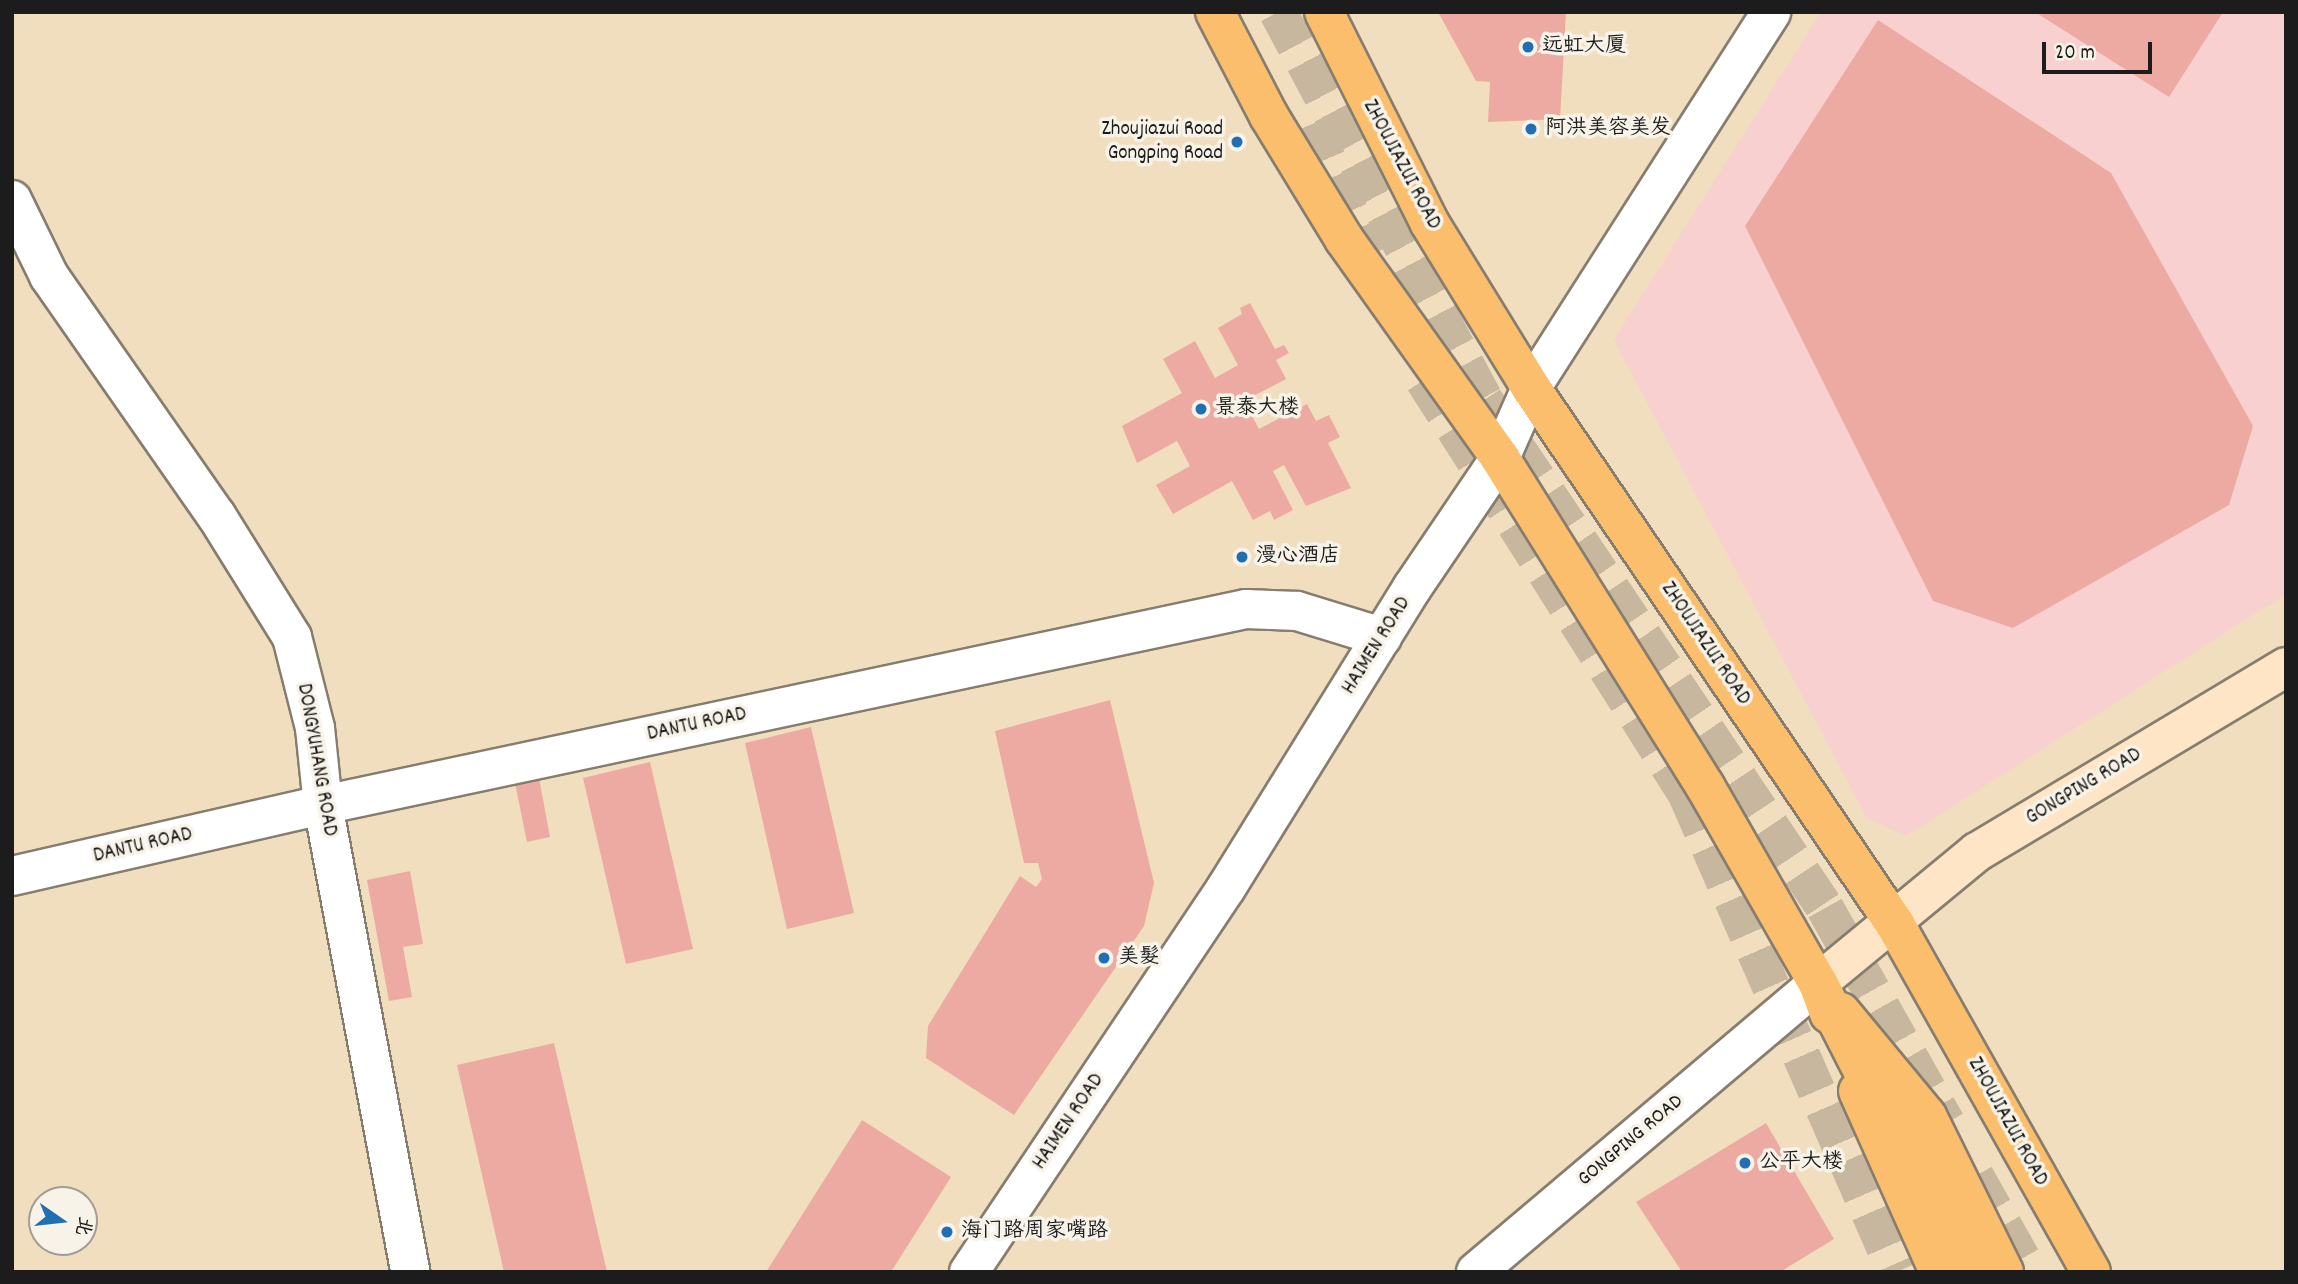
<!DOCTYPE html>
<html>
<head>
<meta charset="utf-8">
<style>
  body { margin:0 }
  #map { position:relative; width:2298px; height:1284px; overflow:hidden; background:#f0debf; font-family:Dekko,"LXGW WenKai TC",sans-serif }
  div>[style] { position:absolute }
  .built>* { inset:0; background:#f7d0cf }
  .building>* { inset:0; background:#edaaa2 }
  .trunk-tunnel>* { height:38px; margin-top:-19px; transform-origin:0; background:repeating-linear-gradient(90deg,#c6b79e 0 38px,transparent 0 57px) }
  .roads { filter:drop-shadow(2px 0 #867d6e) drop-shadow(-2px 0 #867d6e) drop-shadow(0 2px #867d6e) drop-shadow(0 -2px #867d6e) }
  .minor>* { height:38px; margin:-19px; padding:0 19px; transform-origin:19px; border-radius:19px; background:#fff }
  .tertiary>* { height:38px; margin:-19px; padding:0 19px; transform-origin:19px; border-radius:19px; background:#fff }
  .secondary>* { height:38px; margin:-19px; padding:0 19px; transform-origin:19px; border-radius:19px; background:#fde5c5 }
  .primary>* { height:38px; margin:-19px; padding:0 19px; transform-origin:19px; border-radius:19px; background:#fabe6d }
  .trunk>* { height:38px; margin:-19px; padding:0 19px; transform-origin:19px; border-radius:19px; background:#fabe6d }
  .dots>* { width:19px; height:19px; translate:-50% -50%; box-sizing:border-box; border:4px solid #f7f3e8; border-radius:50% }
  span { translate:-50% -50%; white-space:nowrap; text-align:center; line-height:1.15; -webkit-text-stroke:7px #f7f3e8; paint-order:stroke }
  .poi-label { font-size:21px; color:#1c1c1c }
  .left { translate:0 -50%; text-align:left }
  .right { translate:-100% -50%; text-align:right }
  .street-label { font-size:21px; color:#1c1c1c }
  .frame { position:absolute; inset:0; border:14px solid #1c1c1c; pointer-events:none }
  .north { position:absolute; left:28px; top:1186px; width:70px; height:70px; box-sizing:border-box; background:#f7f3e8; border:2px solid #9f9d96; border-radius:50%; rotate:104deg; font-size:19px; font-weight:700; line-height:28px; text-align:center; color:#1c1c1c }
  .north::after { content:''; display:block; margin:auto; width:24px; height:32px; background:#1f6fb2; clip-path:polygon(50% 0,100% 100%,50% 72%,0 100%) }
  .scale { position:absolute; left:2042px; top:42px; width:110px; height:32px; box-sizing:border-box; border:4px solid #1c1c1c; border-top:0; padding-left:9px; font-size:21px; line-height:24px; white-space:nowrap; color:#1c1c1c; -webkit-text-stroke:5px #f7f3e8; paint-order:stroke }
</style>
</head>
<body>
<div id="map">
  <div class="built">
    <i style="clip-path:polygon(1821px 12px,2286px 12px,2286px 594px,1906px 836px,1867px 818px,1614px 340px)"></i>
  </div>
  <div class="building">
    <i style="clip-path:polygon(1438px 12px,1566px 12px,1560px 119px,1488px 122px,1490px 82px,1476px 81px)"></i>
    <i style="clip-path:polygon(2035px 12px,2223px 12px,2169px 97px)"></i>
    <i style="clip-path:polygon(1878px 20px,2111px 173px,2253px 426px,2229px 505px,2013px 628px,1933px 601px,1745px 226px)"></i>
    <i style="clip-path:polygon(1250px 303px,1275px 349px,1284px 345px,1289px 353px,1276px 360px,1286px 379px,1244px 401px,1259px 429px,1307px 404px,1316px 421px,1329px 415px,1340px 437px,1328px 443px,1351px 488px,1306px 506px,1284px 465px,1273px 471px,1293px 510px,1274px 520px,1270px 511px,1253px 520px,1232px 481px,1173px 514px,1156px 485px,1190px 466px,1177px 441px,1137px 463px,1122px 426px,1182px 393px,1163px 359px,1195px 341px,1215px 378px,1238px 365px,1218px 328px,1242px 314px,1240px 308px)"></i>
    <i style="clip-path:polygon(1110px 700px,1154px 883px,1144px 926px,1014px 1115px,926px 1058px,928px 1026px,1020px 876px,1036px 887px,1042px 879px,1038px 863px,1024px 863px,995px 731px)"></i>
    <i style="clip-path:polygon(811px 727px,854px 913px,787px 929px,745px 743px)"></i>
    <i style="clip-path:polygon(650px 762px,693px 949px,626px 964px,583px 778px)"></i>
    <i style="clip-path:polygon(539px 778px,550px 837px,527px 842px,515px 783px)"></i>
    <i style="clip-path:polygon(410px 871px,423px 944px,403px 947px,412px 997px,389px 1001px,367px 880px)"></i>
    <i style="clip-path:polygon(554px 1043px,607px 1272px,504px 1272px,457px 1065px)"></i>
    <i style="clip-path:polygon(862px 1120px,951px 1177px,891px 1272px,766px 1272px)"></i>
    <i style="clip-path:polygon(1766px 1123px,1834px 1239px,1780px 1272px,1682px 1272px,1636px 1202px)"></i>
  </div>
  <div class="trunk-tunnel">
    <i style="left:1278px;top:12px;width:439px;rotate:62deg"></i>
    <i style="left:1484px;top:400px;width:612px;rotate:56.13deg"></i>
    <i style="left:1825px;top:908px;width:247px;rotate:60.6deg"></i>
    <i style="left:1312px;top:124px;width:143px;rotate:67deg"></i>
    <i style="left:1424px;top:380px;width:491px;rotate:57.6deg"></i>
    <i style="left:1687px;top:795px;width:521px;rotate:66.34deg"></i>
    <i style="left:1975px;top:1176px;width:110px;rotate:60.6deg"></i>
  </div>
  <div class="roads">
    <div class="minor">
      <i style="left:12px;top:200px;width:85px;rotate:64deg"></i>
      <i style="left:49px;top:276px;width:292px;rotate:55.1deg"></i>
      <i style="left:216px;top:515px;width:144px;rotate:58.1deg"></i>
      <i style="left:292px;top:637px;width:94px;rotate:75.8deg"></i>
      <i style="left:315px;top:728px;width:77px;rotate:84.1deg"></i>
      <i style="left:323px;top:805px;width:475px;rotate:79.4deg"></i>
      <i style="left:12px;top:876px;width:319px;rotate:-12.9deg"></i>
      <i style="left:323px;top:805px;width:944px;rotate:-11.99deg"></i>
      <i style="left:1246px;top:609px;width:51px;rotate:2.2deg"></i>
      <i style="left:1297px;top:611px;width:89px;rotate:17deg"></i>
    </div>
    <div class="tertiary">
      <i style="left:969px;top:1272px;width:462px;rotate:-56.2deg"></i>
      <i style="left:1226px;top:888px;width:353px;rotate:-58.2deg"></i>
      <i style="left:1412px;top:588px;width:157px;rotate:-55.9deg"></i>
      <i style="left:1500px;top:458px;width:77px;rotate:-66.1deg"></i>
      <i style="left:1531px;top:388px;width:446px;rotate:-57.4deg"></i>
      <i style="left:1476px;top:1272px;width:448px;rotate:-40.2deg"></i>
    </div>
    <div class="secondary">
      <i style="left:1818px;top:983px;width:206px;rotate:-39.5deg"></i>
      <i style="left:1977px;top:852px;width:360px;rotate:-30.9deg"></i>
    </div>
    <div class="primary">
      <i style="left:1215px;top:12px;width:117px;rotate:62.6deg"></i>
      <i style="left:1269px;top:116px;width:144px;rotate:58.6deg"></i>
      <i style="left:1344px;top:239px;width:269px;rotate:54.5deg"></i>
      <i style="left:1500px;top:458px;width:387px;rotate:58deg"></i>
      <i style="left:1705px;top:786px;width:227px;rotate:60.2deg"></i>
      <i style="left:1818px;top:983px;width:33px;rotate:70deg"></i>
      <i style="left:1324px;top:12px;width:235px;rotate:63.4deg"></i>
      <i style="left:1429px;top:222px;width:195px;rotate:58.4deg"></i>
      <i style="left:1531px;top:388px;width:648px;rotate:55.82deg"></i>
      <i style="left:1895px;top:924px;width:399px;rotate:60.6deg"></i>
      <i style="left:1841px;top:1012px;width:135px;rotate:50.4deg"></i>
      <i style="left:1927px;top:1116px;width:174px;rotate:63.7deg"></i>
      <i style="left:1858px;top:1091px;width:198px;rotate:65.9deg"></i>
    </div>
    <div class="trunk">
      <i style="left:1818px;top:983px;width:324px;rotate:63deg"></i>
    </div>
  </div>
  <div class="dots">
    <i style="left:1528px;top:47px;background:#1f6fb2"></i>
    <i style="left:1531px;top:129px;background:#1f6fb2"></i>
    <i style="left:1237px;top:142px;background:#1f6fb2"></i>
    <i style="left:1201px;top:409px;background:#1f6fb2"></i>
    <i style="left:1242px;top:557px;background:#1f6fb2"></i>
    <i style="left:1104px;top:958px;background:#1f6fb2"></i>
    <i style="left:1745px;top:1163px;background:#1f6fb2"></i>
    <i style="left:947px;top:1232px;background:#1f6fb2"></i>
  </div>
  <div class="poi-label">
    <span class="left" style="left:1542px;top:47px">远虹大厦</span>
    <span class="left" style="left:1545px;top:129px">阿洪美容美发</span>
    <span class="right" style="left:1223px;top:142px">Zhoujiazui Road<br>Gongping Road</span>
    <span class="left" style="left:1215px;top:409px">景泰大楼</span>
    <span class="left" style="left:1256px;top:557px">漫心酒店</span>
    <span class="left" style="left:1118px;top:958px">美髮</span>
    <span class="left" style="left:1759px;top:1163px">公平大楼</span>
    <span class="left" style="left:961px;top:1232px">海门路周家嘴路</span>
  </div>
  <div class="street-label">
    <span style="left:1401px;top:165px;rotate:62deg">ZHOUJIAZUI ROAD</span>
    <span style="left:1705px;top:644px;rotate:56deg">ZHOUJIAZUI ROAD</span>
    <span style="left:1377px;top:646px;rotate:-58deg">HAIMEN ROAD</span>
    <span style="left:697px;top:725px;rotate:-12deg">DANTU ROAD</span>
    <span style="left:316px;top:760px;rotate:80deg">DONGYUHANG ROAD</span>
    <span style="left:2084px;top:787px;rotate:-31deg">GONGPING ROAD</span>
    <span style="left:143px;top:846px;rotate:-13deg">DANTU ROAD</span>
    <span style="left:1069px;top:1122px;rotate:-56deg">HAIMEN ROAD</span>
    <span style="left:2007px;top:1122px;rotate:61deg">ZHOUJIAZUI ROAD</span>
    <span style="left:1631px;top:1141px;rotate:-40deg">GONGPING ROAD</span>
  </div>
  <div class="frame"></div>
  <div class="north">北</div>
  <div class="scale">20 m</div>
</div>
</body>
</html>
